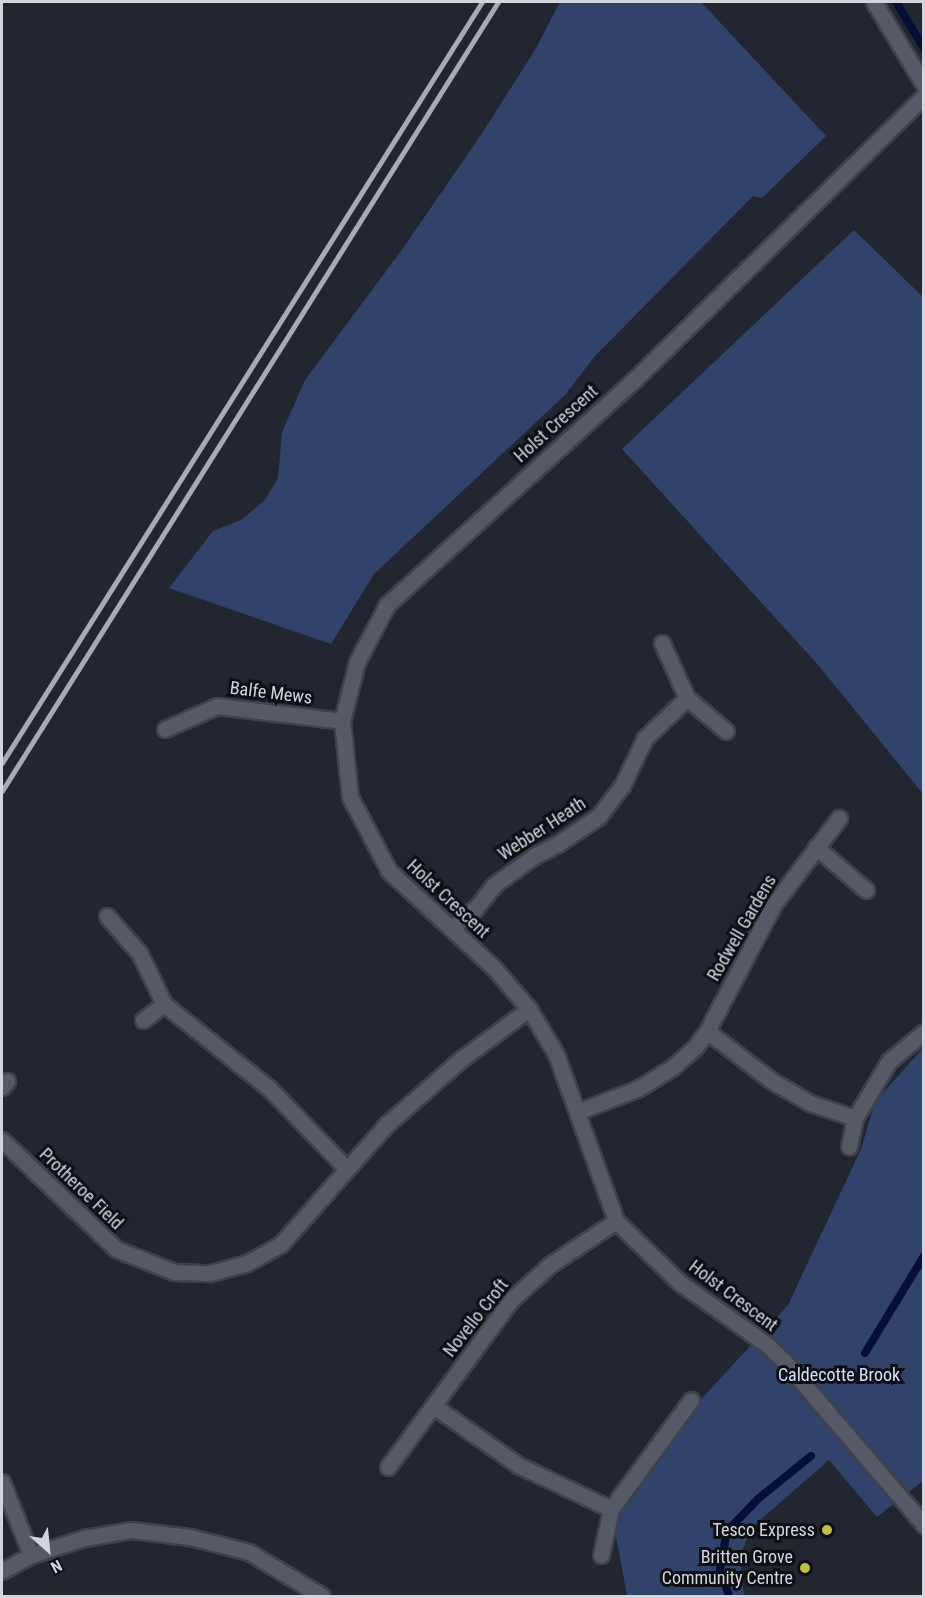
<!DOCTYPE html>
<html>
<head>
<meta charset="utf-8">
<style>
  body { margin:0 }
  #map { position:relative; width:925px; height:1598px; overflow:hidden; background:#222631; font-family:"Roboto Condensed",sans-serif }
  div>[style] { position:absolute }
  .green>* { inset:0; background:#31426b }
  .stream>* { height:8px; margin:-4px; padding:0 4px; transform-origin:4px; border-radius:4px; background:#040e37 }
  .roads { filter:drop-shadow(2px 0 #3f424c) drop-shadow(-2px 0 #3f424c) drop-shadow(0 2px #3f424c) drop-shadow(0 -2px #3f424c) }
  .minor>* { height:15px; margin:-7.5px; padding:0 7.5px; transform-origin:7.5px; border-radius:7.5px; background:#555a66 }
  .rail>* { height:4.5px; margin:-2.25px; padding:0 2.25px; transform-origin:2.25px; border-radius:2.25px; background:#a7aab2 }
  .dots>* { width:16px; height:16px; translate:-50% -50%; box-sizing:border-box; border:3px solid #0d0f14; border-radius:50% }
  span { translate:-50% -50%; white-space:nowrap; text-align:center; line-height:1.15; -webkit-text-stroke:6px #0d0f14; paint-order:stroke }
  .street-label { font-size:18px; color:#d2d5dc }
  .park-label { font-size:18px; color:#d3e1ff }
  .poi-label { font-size:18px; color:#d2d5dc }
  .right { translate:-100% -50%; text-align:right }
  .frame { position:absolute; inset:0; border:3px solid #d2d5dc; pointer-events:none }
  .north { position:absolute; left:18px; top:1520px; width:60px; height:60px; -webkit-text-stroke:4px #0d0f14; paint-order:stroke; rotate:153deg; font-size:16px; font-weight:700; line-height:24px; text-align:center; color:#d2d5dc }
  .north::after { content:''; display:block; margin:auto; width:21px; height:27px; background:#d2d5dc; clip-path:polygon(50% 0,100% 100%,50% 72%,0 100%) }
</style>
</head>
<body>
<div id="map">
  <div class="green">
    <i style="clip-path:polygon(560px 2px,701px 2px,826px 136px,762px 198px,753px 196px,595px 356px,565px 395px,374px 574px,331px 644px,169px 588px,213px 531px,241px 520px,265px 500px,278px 478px,282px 432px,305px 380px,401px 251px,481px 135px,535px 50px)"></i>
    <i style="clip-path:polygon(854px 230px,923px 297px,923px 794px,819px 666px,622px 449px)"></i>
    <i style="clip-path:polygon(923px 1048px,923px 1481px,877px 1517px,829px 1460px,751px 1528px,740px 1557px,744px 1596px,627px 1596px,611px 1509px,693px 1408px,788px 1305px,861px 1149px,875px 1102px)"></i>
  </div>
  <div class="stream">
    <i style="left:896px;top:2px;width:54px;rotate:58.7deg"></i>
    <i style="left:865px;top:1353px;width:114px;rotate:-58.7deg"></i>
    <i style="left:729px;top:1596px;width:28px;rotate:-109deg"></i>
    <i style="left:720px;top:1570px;width:40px;rotate:-80deg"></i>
    <i style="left:727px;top:1531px;width:46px;rotate:-45.9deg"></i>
    <i style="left:759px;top:1498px;width:67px;rotate:-38.9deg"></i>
  </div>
  <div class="roads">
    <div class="minor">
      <i style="left:874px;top:2px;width:97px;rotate:58.9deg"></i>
      <i style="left:924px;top:96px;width:404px;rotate:135.6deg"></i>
      <i style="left:635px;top:379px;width:336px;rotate:137.7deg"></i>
      <i style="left:387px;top:605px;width:64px;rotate:117.8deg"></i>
      <i style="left:357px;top:662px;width:61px;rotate:104.3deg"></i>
      <i style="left:342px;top:721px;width:76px;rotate:84deg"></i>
      <i style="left:350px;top:797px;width:84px;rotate:62.2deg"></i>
      <i style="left:389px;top:871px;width:143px;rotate:42.7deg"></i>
      <i style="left:494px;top:968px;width:54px;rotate:49.5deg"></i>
      <i style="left:529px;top:1009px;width:52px;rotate:59deg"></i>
      <i style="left:556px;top:1054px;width:177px;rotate:70.2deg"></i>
      <i style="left:616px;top:1221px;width:89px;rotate:44.1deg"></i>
      <i style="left:680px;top:1283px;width:105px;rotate:35.3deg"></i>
      <i style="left:766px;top:1344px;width:25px;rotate:43deg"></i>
      <i style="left:784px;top:1361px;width:216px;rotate:49.5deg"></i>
      <i style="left:662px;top:643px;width:60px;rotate:65.6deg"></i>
      <i style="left:687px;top:698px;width:51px;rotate:40.2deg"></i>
      <i style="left:165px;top:729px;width:57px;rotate:-23.9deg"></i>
      <i style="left:217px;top:706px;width:126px;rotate:6.8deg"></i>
      <i style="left:816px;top:847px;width:66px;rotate:40.7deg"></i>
      <i style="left:107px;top:916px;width:50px;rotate:49deg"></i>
      <i style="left:140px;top:954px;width:55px;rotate:64.4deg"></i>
      <i style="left:164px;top:1004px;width:134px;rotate:38.7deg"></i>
      <i style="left:269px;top:1088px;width:111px;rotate:46.1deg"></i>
      <i style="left:452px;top:928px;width:31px;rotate:-40deg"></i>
      <i style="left:476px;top:908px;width:29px;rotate:-52deg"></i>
      <i style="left:494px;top:885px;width:49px;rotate:-35.9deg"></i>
      <i style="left:534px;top:856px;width:28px;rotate:-27deg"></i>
      <i style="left:559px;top:843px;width:48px;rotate:-34deg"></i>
      <i style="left:599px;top:816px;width:38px;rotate:-53deg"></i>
      <i style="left:622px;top:786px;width:53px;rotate:-64.4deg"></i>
      <i style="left:645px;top:738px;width:58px;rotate:-43.6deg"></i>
      <i style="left:143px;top:1020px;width:26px;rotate:-37deg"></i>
      <i style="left:707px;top:1031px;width:82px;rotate:37.6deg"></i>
      <i style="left:772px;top:1081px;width:44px;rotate:30.1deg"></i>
      <i style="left:810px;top:1103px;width:47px;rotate:18.4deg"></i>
      <i style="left:855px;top:1118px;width:29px;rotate:102deg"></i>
      <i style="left:2px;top:1087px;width:8px;rotate:-50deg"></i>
      <i style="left:577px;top:1112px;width:66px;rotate:-21.2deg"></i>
      <i style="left:639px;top:1088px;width:40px;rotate:-32deg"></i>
      <i style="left:673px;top:1067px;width:31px;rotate:-42deg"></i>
      <i style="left:696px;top:1046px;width:19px;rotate:-54deg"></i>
      <i style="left:707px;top:1031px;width:144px;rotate:-62.2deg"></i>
      <i style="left:774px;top:904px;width:108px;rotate:-52.9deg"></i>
      <i style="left:855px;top:1118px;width:66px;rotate:-59.2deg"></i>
      <i style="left:889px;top:1061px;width:45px;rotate:-39.6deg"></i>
      <i style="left:2px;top:1140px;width:158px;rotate:43.7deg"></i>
      <i style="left:116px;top:1249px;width:62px;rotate:21.6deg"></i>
      <i style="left:174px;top:1272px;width:36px;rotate:2deg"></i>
      <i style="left:210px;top:1273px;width:38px;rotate:-15deg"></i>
      <i style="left:247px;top:1263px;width:39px;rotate:-29deg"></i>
      <i style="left:281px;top:1244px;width:159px;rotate:-48.6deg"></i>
      <i style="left:386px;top:1125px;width:98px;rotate:-41.3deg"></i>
      <i style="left:460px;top:1060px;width:86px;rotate:-36.5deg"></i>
      <i style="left:435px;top:1407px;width:101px;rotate:34.9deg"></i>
      <i style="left:518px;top:1465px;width:103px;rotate:25.3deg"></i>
      <i style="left:388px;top:1467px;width:207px;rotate:-53.6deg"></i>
      <i style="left:511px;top:1300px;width:54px;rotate:-42deg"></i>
      <i style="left:551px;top:1264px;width:78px;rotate:-33.5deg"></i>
      <i style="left:2px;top:1482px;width:79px;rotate:68.3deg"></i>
      <i style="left:601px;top:1555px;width:47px;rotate:-77.7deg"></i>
      <i style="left:611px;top:1509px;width:135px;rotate:-53.7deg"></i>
      <i style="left:2px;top:1571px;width:33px;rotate:-29deg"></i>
      <i style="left:31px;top:1555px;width:56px;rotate:-17.8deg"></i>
      <i style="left:84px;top:1538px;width:49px;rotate:-9.5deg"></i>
      <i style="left:132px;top:1530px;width:58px;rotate:6.9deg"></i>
      <i style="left:190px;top:1537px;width:61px;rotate:14.3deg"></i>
      <i style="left:249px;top:1552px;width:85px;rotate:31.1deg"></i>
    </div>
  </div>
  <div class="rail">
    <i style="left:2px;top:763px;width:900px;rotate:-57.76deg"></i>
    <i style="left:2px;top:791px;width:932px;rotate:-57.84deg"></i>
  </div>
  <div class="dots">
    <i style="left:827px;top:1530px;background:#bcbf44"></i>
    <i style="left:805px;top:1568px;background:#bcbf44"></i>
  </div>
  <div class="street-label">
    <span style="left:556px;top:424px;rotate:-42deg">Holst Crescent</span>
    <span style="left:271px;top:693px;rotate:7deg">Balfe Mews</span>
    <span style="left:542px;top:829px;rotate:-33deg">Webber Heath</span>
    <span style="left:448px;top:899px;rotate:43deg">Holst Crescent</span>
    <span style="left:742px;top:928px;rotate:-60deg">Rodwell Gardens</span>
    <span style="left:81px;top:1189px;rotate:44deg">Protheroe Field</span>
    <span style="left:733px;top:1296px;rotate:37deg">Holst Crescent</span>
    <span style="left:476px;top:1318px;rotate:-52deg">Novello Croft</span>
  </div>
  <div class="park-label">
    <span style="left:839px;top:1375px">Caldecotte Brook</span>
  </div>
  <div class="poi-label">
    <span class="right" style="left:815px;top:1530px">Tesco Express</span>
    <span class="right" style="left:793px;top:1568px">Britten Grove<br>Community Centre</span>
  </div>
  <div class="frame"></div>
  <div class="north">N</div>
</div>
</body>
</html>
